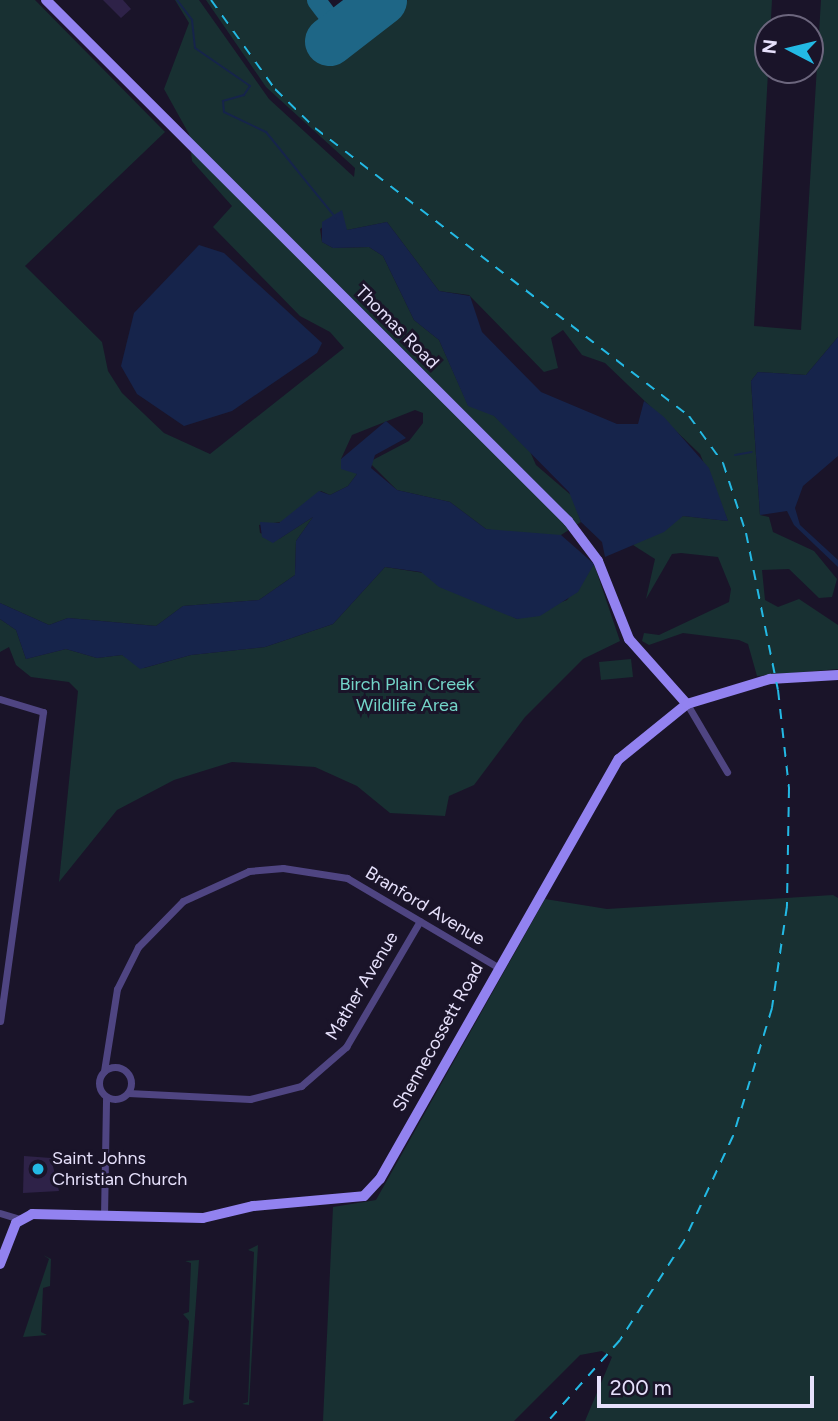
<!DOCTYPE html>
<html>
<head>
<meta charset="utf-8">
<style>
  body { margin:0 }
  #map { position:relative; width:838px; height:1421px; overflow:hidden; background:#1a1429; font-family:Figtree,sans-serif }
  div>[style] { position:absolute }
  .green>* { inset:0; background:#183032 }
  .water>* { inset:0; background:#16244b }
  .stream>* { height:2px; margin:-1px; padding:0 1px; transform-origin:1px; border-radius:1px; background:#16244b }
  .taxiway>* { height:19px; margin:-9.5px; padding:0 9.5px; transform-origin:9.5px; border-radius:9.5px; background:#1e6686 }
  .runway>* { height:49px; margin:-24.5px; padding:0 24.5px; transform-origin:24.5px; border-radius:24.5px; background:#1e6686 }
  .building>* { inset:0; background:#2e2248 }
  .street>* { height:7px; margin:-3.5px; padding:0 3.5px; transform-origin:3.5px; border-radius:3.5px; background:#4f4582 }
  .street>.ring { margin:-3.5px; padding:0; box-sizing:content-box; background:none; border:7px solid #4f4582; border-radius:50% }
  .secondary>* { height:10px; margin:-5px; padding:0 5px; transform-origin:5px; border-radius:5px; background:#9282f0 }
  .rail>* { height:2px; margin-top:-1px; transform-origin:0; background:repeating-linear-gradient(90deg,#23b9e4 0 10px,transparent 0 19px) }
  .dots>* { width:19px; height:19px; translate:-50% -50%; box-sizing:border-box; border:4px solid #1a1429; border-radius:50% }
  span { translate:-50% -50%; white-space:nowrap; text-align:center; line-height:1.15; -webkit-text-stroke:6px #1a1429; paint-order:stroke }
  .street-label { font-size:18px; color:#e6e0fb }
  .park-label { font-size:18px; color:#73d4c8 }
  .poi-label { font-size:18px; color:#e6e0fb }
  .left { translate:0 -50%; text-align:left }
  .north { position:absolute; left:754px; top:14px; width:70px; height:70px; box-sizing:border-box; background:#1a1429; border:2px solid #6c667d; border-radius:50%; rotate:277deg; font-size:19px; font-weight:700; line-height:28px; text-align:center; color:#e6e0fb }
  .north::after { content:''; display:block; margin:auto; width:24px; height:32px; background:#23b9e4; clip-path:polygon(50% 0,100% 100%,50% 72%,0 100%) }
  .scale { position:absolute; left:597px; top:1376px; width:217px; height:32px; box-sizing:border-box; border:4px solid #e6e0fb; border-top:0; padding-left:9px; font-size:21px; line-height:24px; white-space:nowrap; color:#e6e0fb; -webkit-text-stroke:5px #1a1429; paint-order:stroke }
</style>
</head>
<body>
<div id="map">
  <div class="green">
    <i style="clip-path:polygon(0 0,35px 0,165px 132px,25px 266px,102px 342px,108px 371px,122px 393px,164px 433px,210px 454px,344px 348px,330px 332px,300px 316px,213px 227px,232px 206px,192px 161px,189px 134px,164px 89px,189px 23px,175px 0,199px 0,269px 99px,354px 177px,355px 168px,266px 87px,206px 0,307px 0,339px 54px,408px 0,772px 0,754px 326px,801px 330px,821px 0,838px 0,838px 337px,806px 375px,758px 372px,751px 381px,760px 515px,769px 517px,773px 532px,814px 551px,837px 579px,832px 597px,819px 598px,789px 569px,762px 570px,765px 600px,778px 607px,799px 599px,838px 625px,838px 669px,757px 676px,748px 644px,739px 640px,683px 633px,649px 645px,642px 641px,644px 633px,659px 635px,729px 602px,731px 589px,718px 557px,681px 553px,672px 554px,646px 599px,655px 559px,633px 545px,683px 516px,728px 521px,700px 454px,605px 363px,582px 355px,563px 330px,551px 338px,558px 368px,544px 372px,469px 295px,439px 291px,387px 222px,347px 230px,337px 216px,320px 229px,322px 242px,333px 248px,369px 247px,383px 256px,414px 320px,439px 340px,468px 405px,491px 413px,528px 447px,536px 465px,572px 496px,581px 522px,561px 535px,516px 535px,486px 529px,450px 502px,397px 490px,369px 462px,409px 441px,423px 423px,423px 413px,415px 410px,352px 435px,341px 459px,357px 474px,348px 486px,330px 495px,321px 491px,281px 522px,259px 525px,260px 533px,279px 539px,313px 517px,296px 541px,295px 575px,259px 600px,183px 606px,156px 626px,68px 618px,49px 625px,0 603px)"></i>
    <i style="clip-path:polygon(594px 564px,620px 641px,583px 659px,525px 717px,474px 785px,449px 796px,445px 816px,390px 813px,357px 786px,315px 767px,232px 762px,174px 780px,117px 810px,59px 882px,78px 691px,69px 682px,31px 677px,16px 665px,9px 647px,0 652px,0 619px,16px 630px,26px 659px,66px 649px,97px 658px,122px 655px,144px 668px,191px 655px,265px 647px,333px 624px,385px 567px,424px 573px,517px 619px,567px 600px)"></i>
    <i style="clip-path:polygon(631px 659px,633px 677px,601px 680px,599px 662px)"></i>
    <i style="clip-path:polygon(833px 895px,838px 898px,838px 1421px,585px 1421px,612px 1357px,602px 1351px,580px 1355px,514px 1421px,323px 1421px,333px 1207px,376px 1200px,545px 899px,607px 909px)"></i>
    <i style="clip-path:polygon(258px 1245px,249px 1405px,242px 1404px,248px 1402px,254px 1252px,248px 1250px)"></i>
    <i style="clip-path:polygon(43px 1255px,51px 1259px,50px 1286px,43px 1288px,41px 1332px,47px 1335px,23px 1337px,49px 1259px)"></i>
    <i style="clip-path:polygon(199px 1260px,189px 1399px,195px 1402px,183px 1405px,189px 1321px,183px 1314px,189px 1312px,191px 1263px,185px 1261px)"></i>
  </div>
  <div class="water">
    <i style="clip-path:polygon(342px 210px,347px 230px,387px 222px,439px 291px,470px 296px,482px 332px,541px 392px,617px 424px,638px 424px,644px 401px,664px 417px,709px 468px,728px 521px,683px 516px,664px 532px,605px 557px,602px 542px,581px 522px,569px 492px,494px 416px,468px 406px,439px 340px,414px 320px,383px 256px,369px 247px,333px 248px,322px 242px,322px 222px)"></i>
    <i style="clip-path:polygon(199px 245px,224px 253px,322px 343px,317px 353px,232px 411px,184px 426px,137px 394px,121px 366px,134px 313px)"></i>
    <i style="clip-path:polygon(838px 337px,838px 456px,803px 486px,795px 508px,800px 525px,838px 560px,838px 567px,794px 525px,787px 511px,760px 515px,751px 381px,758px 372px,806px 375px)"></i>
    <i style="clip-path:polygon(386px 421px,406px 438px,375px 455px,371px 468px,397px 490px,450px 502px,486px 529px,561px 535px,594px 564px,578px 592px,540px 616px,517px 619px,439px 587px,421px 572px,385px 567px,333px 624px,265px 647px,191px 655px,140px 669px,122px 655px,97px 658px,66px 649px,26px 659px,16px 630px,0 619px,0 603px,49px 625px,68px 618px,156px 626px,183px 606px,259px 600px,295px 575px,296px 541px,313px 517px,273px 543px,262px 537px,260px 522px,279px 523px,319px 491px,330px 495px,348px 486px,357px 474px,341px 469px,341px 459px)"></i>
  </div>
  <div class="stream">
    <i style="left:177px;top:0;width:25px;rotate:53deg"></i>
    <i style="left:192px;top:20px;width:28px;rotate:84deg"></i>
    <i style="left:195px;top:48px;width:67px;rotate:34.6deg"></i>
    <i style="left:250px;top:86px;width:11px;rotate:124deg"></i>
    <i style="left:244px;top:95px;width:22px;rotate:164deg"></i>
    <i style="left:223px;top:101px;width:11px;rotate:85deg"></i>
    <i style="left:224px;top:112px;width:47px;rotate:25.5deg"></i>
    <i style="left:266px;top:132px;width:111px;rotate:50.9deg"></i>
    <i style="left:735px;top:455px;width:17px;rotate:-10deg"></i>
  </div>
  <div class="taxiway">
    <i style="left:316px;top:0;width:25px;rotate:53deg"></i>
    <i style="left:331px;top:20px;width:27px;rotate:-2deg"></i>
  </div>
  <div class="runway">
    <i style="left:329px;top:41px;width:67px;rotate:-37.7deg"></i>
  </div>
  <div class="building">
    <i style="clip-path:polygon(103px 0,123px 0,131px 9px,121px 18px)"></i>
    <i style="clip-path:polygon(24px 1156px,51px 1158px,59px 1191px,23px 1193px)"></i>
  </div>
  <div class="street">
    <i style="left:0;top:699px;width:45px;rotate:16.8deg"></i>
    <i style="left:43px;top:712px;width:312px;rotate:97.9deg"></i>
    <i style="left:687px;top:704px;width:79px;rotate:59.5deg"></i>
    <i class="ring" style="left:99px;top:1067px;width:25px;height:25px"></i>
    <i style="left:104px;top:1071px;width:83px;rotate:-81deg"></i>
    <i style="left:117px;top:989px;width:47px;rotate:-63.4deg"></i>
    <i style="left:138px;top:947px;width:64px;rotate:-45.6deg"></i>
    <i style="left:183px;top:901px;width:72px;rotate:-24.4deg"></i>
    <i style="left:249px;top:871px;width:34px;rotate:-5deg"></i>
    <i style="left:283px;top:868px;width:65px;rotate:8.9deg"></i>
    <i style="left:347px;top:878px;width:173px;rotate:30.6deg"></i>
    <i style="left:128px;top:1093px;width:122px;rotate:2.8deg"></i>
    <i style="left:250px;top:1099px;width:53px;rotate:-14.3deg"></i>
    <i style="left:301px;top:1086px;width:60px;rotate:-40.9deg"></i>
    <i style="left:346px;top:1047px;width:146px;rotate:-59.6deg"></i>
    <i style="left:0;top:1213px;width:21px;rotate:17deg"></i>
    <i style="left:104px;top:1216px;width:118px;rotate:-89deg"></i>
  </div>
  <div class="secondary">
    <i style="left:46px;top:0;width:738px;rotate:44.95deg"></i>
    <i style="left:568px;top:521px;width:50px;rotate:53.1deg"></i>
    <i style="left:598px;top:561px;width:84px;rotate:68.3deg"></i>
    <i style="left:629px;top:639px;width:87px;rotate:48.3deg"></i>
    <i style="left:0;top:1264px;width:44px;rotate:-68.7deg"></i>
    <i style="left:16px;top:1223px;width:18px;rotate:-29deg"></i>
    <i style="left:32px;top:1214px;width:171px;rotate:1.3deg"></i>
    <i style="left:203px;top:1218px;width:51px;rotate:-13.5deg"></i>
    <i style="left:253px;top:1206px;width:111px;rotate:-5.1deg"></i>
    <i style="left:364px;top:1196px;width:23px;rotate:-47deg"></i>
    <i style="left:380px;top:1179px;width:483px;rotate:-60.4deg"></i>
    <i style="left:619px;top:759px;width:87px;rotate:-39deg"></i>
    <i style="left:687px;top:704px;width:87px;rotate:-16.8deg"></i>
    <i style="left:770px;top:679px;width:68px;rotate:-3.4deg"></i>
  </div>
  <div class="rail">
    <i style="left:211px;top:0;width:110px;rotate:54.3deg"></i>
    <i style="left:275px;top:89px;width:56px;rotate:44.3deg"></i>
    <i style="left:315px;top:128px;width:472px;rotate:37.6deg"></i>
    <i style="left:689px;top:416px;width:58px;rotate:54.1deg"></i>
    <i style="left:723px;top:463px;width:74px;rotate:71.8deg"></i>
    <i style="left:746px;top:533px;width:160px;rotate:78.5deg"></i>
    <i style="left:778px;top:690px;width:99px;rotate:83.6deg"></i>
    <i style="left:789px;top:788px;width:118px;rotate:91deg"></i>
    <i style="left:787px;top:906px;width:103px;rotate:98.4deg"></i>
    <i style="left:772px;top:1008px;width:134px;rotate:106.9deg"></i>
    <i style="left:733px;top:1136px;width:116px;rotate:115deg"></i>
    <i style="left:684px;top:1241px;width:118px;rotate:122.9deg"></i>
    <i style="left:620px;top:1340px;width:108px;rotate:131.6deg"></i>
  </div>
  <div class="dots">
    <i style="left:38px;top:1169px;background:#23b9e4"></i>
  </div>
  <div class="street-label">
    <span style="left:397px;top:327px;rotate:45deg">Thomas Road</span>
    <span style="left:425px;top:906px;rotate:31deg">Branford Avenue</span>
    <span style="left:362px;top:986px;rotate:-59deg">Mather Avenue</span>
    <span style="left:438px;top:1037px;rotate:-61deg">Shennecossett Road</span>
  </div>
  <div class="park-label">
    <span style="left:407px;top:695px">Birch Plain Creek<br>Wildlife Area</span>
  </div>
  <div class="poi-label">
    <span class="left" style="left:52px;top:1169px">Saint Johns<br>Christian Church</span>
  </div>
  <div class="north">N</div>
  <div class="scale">200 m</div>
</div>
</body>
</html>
